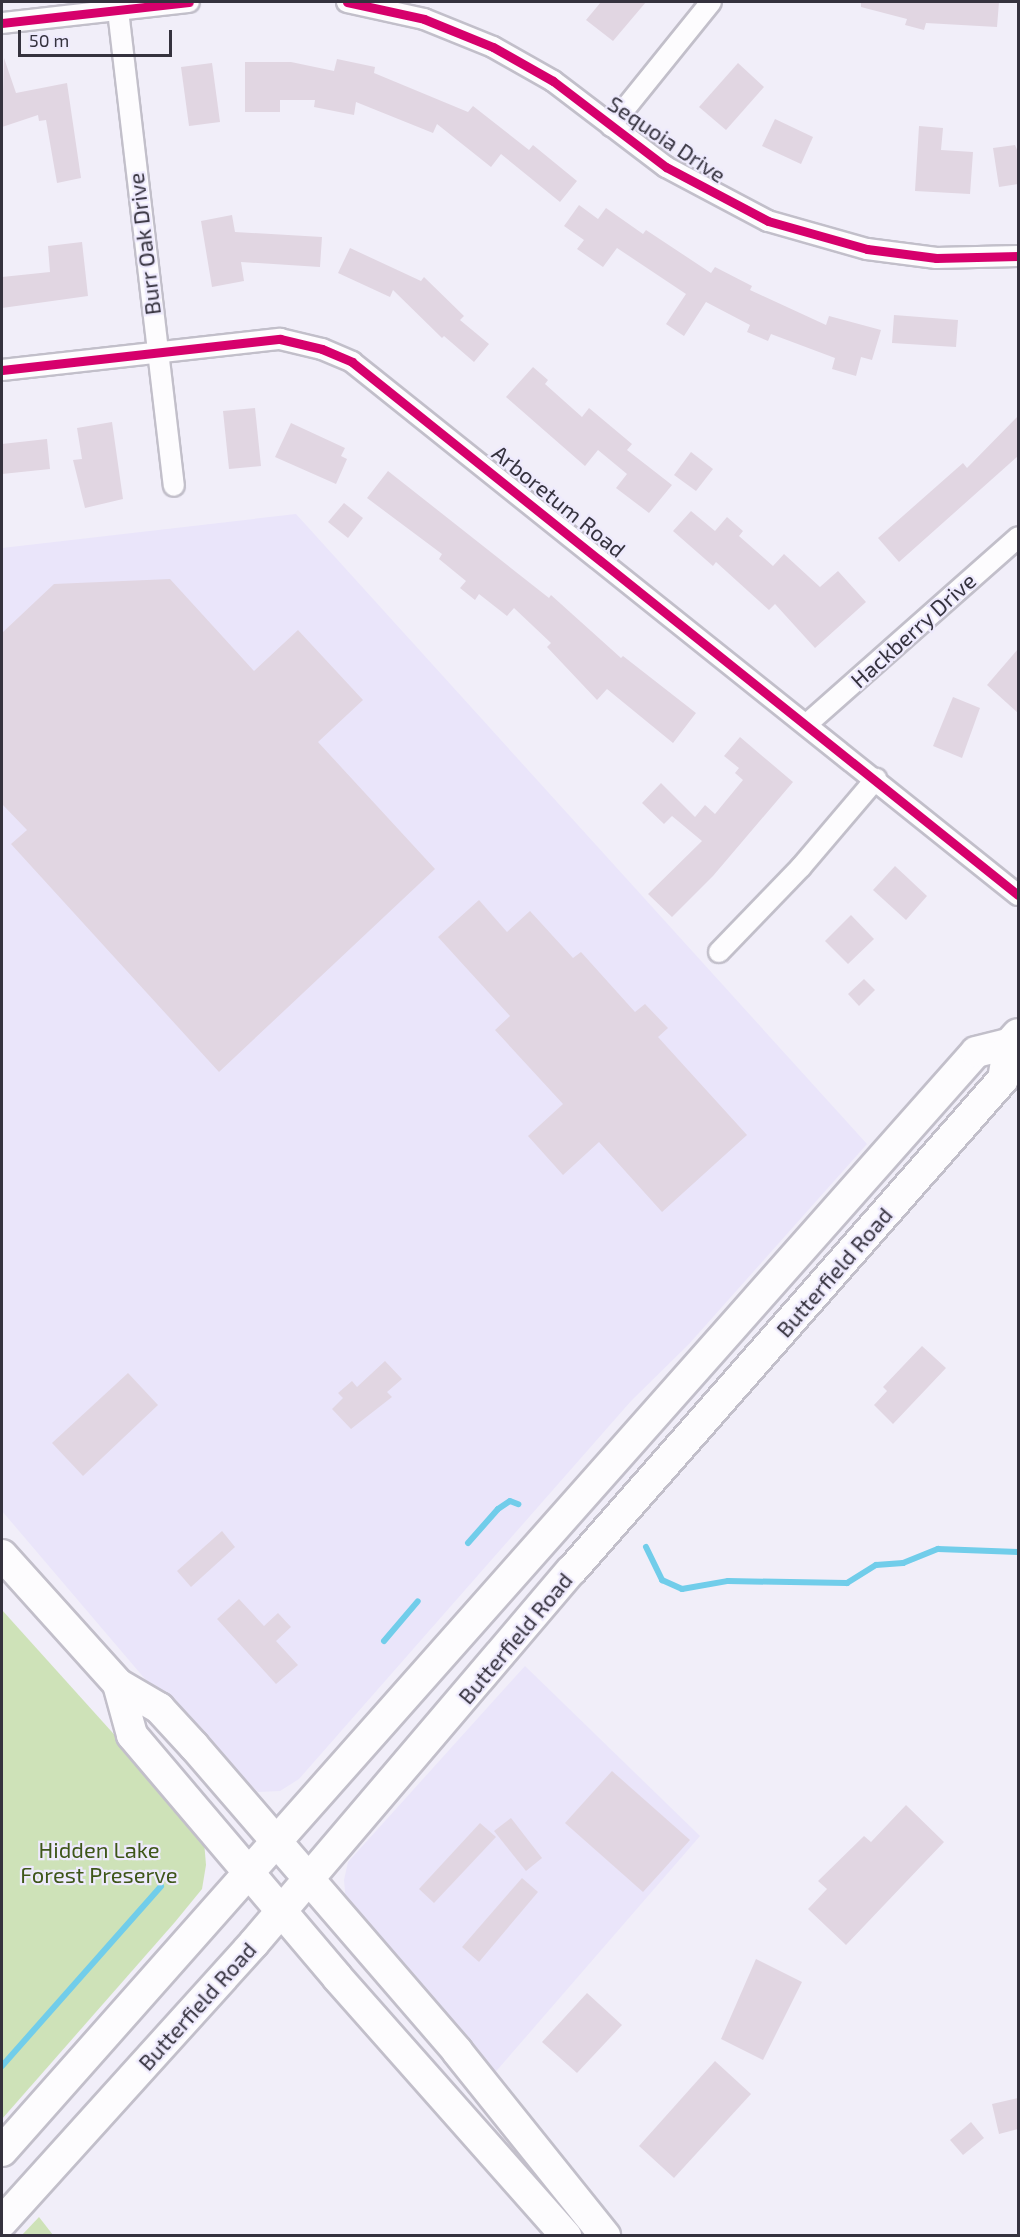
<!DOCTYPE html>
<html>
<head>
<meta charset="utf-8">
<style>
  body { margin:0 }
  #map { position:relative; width:1020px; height:2237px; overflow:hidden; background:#f1eef9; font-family:"Exo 2",sans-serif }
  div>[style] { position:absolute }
  .built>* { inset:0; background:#eae5fa }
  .green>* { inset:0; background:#cee2b8 }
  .stream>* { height:6px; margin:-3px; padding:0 3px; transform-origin:3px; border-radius:3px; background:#71cdea }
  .building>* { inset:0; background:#e1d6e2 }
  .roads { filter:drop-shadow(2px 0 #c2bfca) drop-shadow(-2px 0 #c2bfca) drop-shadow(0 2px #c2bfca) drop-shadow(0 -2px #c2bfca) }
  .minor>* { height:20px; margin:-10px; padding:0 10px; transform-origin:10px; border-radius:10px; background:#fdfcfe }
  .primary>* { height:30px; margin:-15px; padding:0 15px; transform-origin:15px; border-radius:15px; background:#fdfcfe }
  .cycleway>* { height:9px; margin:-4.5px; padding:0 4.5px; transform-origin:4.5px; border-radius:4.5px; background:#d6006c }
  span { translate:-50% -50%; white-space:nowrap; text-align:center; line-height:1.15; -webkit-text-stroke:4.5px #eeeafd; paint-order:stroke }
  .street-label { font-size:22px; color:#35323e }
  .park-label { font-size:22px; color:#3e5619 }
  .frame { position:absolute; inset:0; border:3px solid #35323e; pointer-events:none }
  .scale { position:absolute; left:18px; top:30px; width:154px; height:27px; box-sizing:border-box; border:3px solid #35323e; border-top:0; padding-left:8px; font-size:18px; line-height:21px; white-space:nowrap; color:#35323e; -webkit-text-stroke:4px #eeeafd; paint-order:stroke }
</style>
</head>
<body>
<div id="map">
  <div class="built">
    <i style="clip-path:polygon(296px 514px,867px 1144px,689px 1344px,631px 1401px,299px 1779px,280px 1791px,258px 1792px,168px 1706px,2px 1511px,2px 548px)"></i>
    <i style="clip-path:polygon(525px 1666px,700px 1836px,492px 2076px,346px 1902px,344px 1880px,348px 1862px)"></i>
  </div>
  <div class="green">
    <i style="clip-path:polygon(2px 1610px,157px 1782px,204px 1841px,206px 1865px,202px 1889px,175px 1922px,2px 2119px)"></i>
    <i style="clip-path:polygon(39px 2217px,53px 2235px,22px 2235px)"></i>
  </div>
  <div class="stream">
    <i style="left:468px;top:1543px;width:45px;rotate:-48.6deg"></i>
    <i style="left:498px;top:1509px;width:14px;rotate:-34deg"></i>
    <i style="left:510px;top:1501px;width:9px;rotate:21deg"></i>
    <i style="left:646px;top:1547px;width:37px;rotate:64deg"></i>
    <i style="left:662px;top:1580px;width:22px;rotate:24deg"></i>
    <i style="left:682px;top:1589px;width:47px;rotate:-9.9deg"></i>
    <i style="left:728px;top:1581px;width:119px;rotate:1deg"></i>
    <i style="left:847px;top:1583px;width:34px;rotate:-32deg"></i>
    <i style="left:876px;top:1565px;width:27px;rotate:-4deg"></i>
    <i style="left:903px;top:1563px;width:38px;rotate:-22deg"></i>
    <i style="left:938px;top:1549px;width:80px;rotate:2.1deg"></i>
    <i style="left:384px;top:1641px;width:52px;rotate:-49.6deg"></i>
    <i style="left:2px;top:2066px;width:240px;rotate:-48.5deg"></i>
  </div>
  <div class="building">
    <i style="clip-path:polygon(601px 2px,646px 2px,613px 41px,586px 20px)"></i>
    <i style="clip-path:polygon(861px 2px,999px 2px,997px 27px,926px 23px,924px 30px,905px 25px,907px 19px,861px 7px)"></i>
    <i style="clip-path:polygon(4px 58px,16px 93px,67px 83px,81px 178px,57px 183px,46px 120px,39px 121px,38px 115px,2px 127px)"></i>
    <i style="clip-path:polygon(337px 59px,375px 67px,374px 73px,468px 112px,473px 106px,529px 150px,533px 145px,577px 181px,560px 202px,501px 154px,491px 167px,437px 124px,433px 133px,356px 102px,354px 115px,314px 107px,315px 100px,280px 100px,280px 112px,245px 112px,245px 62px,291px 62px,334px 71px)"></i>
    <i style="clip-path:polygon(212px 63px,220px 122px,189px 126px,181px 67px)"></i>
    <i style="clip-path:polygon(738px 63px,764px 87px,726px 130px,699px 107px)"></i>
    <i style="clip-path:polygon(775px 119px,813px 137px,801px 164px,762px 146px)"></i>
    <i style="clip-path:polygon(919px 126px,943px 128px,941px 150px,973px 152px,970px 194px,915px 191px)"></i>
    <i style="clip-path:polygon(1015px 145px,1018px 152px,1018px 184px,999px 187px,993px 148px)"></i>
    <i style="clip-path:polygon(579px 205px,598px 219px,606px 208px,643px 234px,646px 230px,711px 273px,715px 267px,752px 286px,750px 290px,826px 325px,829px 316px,881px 330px,872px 360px,861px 357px,856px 376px,832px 369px,835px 358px,771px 334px,768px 341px,747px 332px,750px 325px,706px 302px,684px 336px,666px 324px,686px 294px,617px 248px,603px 267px,577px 249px,584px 240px,564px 226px)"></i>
    <i style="clip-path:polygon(232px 215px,235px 232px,322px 237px,320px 267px,241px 262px,244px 281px,212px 287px,201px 221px)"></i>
    <i style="clip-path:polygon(82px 242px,88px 296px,2px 308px,2px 277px,50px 272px,48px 246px)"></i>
    <i style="clip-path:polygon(350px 248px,421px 281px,424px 277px,464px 316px,460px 320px,489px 344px,474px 362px,444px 336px,442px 338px,393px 290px,390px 297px,338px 273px)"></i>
    <i style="clip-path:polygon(894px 315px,958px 320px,956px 347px,892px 343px)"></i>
    <i style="clip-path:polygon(533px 367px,548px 380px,545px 384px,582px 417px,589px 408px,632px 444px,627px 450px,672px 485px,649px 513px,616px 488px,627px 474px,598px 450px,585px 466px,506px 397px)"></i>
    <i style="clip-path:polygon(255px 408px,261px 466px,229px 469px,223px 411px)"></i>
    <i style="clip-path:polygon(1018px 416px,1018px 456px,899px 562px,878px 538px,963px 463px,967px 468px)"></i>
    <i style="clip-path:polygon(112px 422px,123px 499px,85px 508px,73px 460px,82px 459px,77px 428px)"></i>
    <i style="clip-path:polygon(291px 423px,345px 448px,341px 456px,347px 459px,336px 484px,275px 457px)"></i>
    <i style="clip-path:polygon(47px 439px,50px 469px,2px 474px,2px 444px)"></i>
    <i style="clip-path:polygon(691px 452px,713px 469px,696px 491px,674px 475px)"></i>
    <i style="clip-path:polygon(388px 471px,549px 598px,551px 595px,621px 658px,623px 656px,696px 713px,673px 743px,607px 689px,597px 700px,547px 647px,551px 643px,514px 608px,507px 616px,479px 594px,475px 600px,460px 588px,466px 581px,439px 559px,442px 554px,367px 498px)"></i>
    <i style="clip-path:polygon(344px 503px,363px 518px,348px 538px,328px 522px)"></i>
    <i style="clip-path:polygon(691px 511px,715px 531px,727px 517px,743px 531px,739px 536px,773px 566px,784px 554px,820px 587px,838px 571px,866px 602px,815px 648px,775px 604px,769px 610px,716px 562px,713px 566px,673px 531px)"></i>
    <i style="clip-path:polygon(170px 579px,254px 671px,298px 630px,363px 700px,318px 742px,435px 869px,219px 1072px,11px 844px,27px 830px,2px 804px,2px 633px,54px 584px)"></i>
    <i style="clip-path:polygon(1018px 649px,1018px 713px,987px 685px)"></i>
    <i style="clip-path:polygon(953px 697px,980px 708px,962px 758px,933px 746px)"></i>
    <i style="clip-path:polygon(740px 737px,793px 782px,713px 876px,672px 917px,648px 894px,702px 841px,672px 816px,664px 824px,642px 803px,661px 783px,695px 817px,705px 805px,715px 814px,743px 780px,735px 773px,739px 768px,724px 756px)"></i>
    <i style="clip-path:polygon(895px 866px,927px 896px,906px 920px,873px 890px)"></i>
    <i style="clip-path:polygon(479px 900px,507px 932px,530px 911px,573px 958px,581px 952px,635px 1012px,645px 1004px,668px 1028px,658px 1037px,747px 1135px,662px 1212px,599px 1142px,563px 1175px,528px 1136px,563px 1104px,495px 1030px,510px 1016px,438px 937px)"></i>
    <i style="clip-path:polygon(851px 915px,874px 939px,848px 964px,825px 941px)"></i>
    <i style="clip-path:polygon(864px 979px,875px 990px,859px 1006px,848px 994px)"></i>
    <i style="clip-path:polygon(922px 1346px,946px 1368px,893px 1424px,874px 1405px,887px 1391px,883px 1387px)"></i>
    <i style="clip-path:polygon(385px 1361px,402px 1379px,387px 1392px,392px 1397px,351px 1429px,332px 1409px,343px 1398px,338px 1393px,352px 1381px,357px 1387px)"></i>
    <i style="clip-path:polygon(128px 1373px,158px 1405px,83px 1476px,52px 1443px)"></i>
    <i style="clip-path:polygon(222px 1531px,235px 1547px,191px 1587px,177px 1571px)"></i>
    <i style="clip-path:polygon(239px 1599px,264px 1626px,278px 1613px,291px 1627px,276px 1641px,298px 1665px,276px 1684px,217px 1619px)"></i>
    <i style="clip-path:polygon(612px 1771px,690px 1840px,643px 1892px,565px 1823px)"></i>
    <i style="clip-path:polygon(906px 1805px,944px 1842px,846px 1945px,808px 1909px,827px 1889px,818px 1881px,864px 1836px,871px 1842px)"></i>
    <i style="clip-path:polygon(511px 1818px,542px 1858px,526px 1871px,494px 1831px)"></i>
    <i style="clip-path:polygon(480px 1823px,496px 1837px,434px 1903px,419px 1889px)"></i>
    <i style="clip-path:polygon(522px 1878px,538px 1892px,479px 1962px,462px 1947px)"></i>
    <i style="clip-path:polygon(756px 1959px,802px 1982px,763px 2060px,721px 2039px)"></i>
    <i style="clip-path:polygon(587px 1993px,622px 2025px,577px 2073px,542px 2042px)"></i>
    <i style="clip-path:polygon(715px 2061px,751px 2094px,674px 2178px,639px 2146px)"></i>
    <i style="clip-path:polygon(1018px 2098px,1018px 2129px,999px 2134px,992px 2104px)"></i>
    <i style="clip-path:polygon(971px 2122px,984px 2138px,963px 2155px,950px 2140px)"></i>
  </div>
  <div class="roads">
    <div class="minor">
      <i style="left:117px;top:2px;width:487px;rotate:83.3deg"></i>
      <i style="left:347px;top:2px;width:79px;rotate:12.4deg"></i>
      <i style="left:424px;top:19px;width:74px;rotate:22.1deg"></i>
      <i style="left:493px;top:47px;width:69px;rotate:29.5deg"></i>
      <i style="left:553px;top:81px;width:142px;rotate:37.3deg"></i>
      <i style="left:666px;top:167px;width:115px;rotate:27.9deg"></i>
      <i style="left:768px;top:221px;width:103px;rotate:15.8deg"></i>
      <i style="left:867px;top:249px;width:70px;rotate:7.4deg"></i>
      <i style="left:936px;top:258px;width:82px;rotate:-1.4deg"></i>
      <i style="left:2px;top:23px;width:188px;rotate:-6.4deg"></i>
      <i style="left:611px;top:126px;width:159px;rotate:-51.1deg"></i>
      <i style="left:2px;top:370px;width:280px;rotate:-6.4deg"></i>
      <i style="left:280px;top:339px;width:43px;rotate:13.4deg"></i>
      <i style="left:322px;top:349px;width:33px;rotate:23deg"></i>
      <i style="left:352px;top:362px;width:853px;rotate:38.67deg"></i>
      <i style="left:807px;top:724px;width:282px;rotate:-41.5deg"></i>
      <i style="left:719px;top:952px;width:118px;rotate:-46deg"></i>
      <i style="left:801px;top:867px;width:116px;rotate:-49.6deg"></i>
    </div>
    <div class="primary">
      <i style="left:2px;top:1555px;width:173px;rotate:48deg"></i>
      <i style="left:118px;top:1684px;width:48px;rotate:30.3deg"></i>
      <i style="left:159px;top:1708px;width:52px;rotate:47.4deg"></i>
      <i style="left:194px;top:1746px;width:403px;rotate:49.2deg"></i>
      <i style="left:457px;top:2051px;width:237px;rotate:51.3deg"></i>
      <i style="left:118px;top:1684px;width:53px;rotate:74.6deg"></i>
      <i style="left:132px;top:1735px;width:317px;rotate:49.7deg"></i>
      <i style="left:337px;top:1977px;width:346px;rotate:48.5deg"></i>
      <i style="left:2px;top:2151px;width:1468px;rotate:-48.45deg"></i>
      <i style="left:976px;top:1052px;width:34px;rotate:-14deg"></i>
      <i style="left:2px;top:2222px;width:376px;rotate:-47.9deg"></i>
      <i style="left:254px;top:1943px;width:490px;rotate:-49.6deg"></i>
      <i style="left:572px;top:1570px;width:653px;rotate:-48.72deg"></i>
      <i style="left:1003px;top:1079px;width:36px;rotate:-80deg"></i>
      <i style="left:1009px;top:1044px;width:13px;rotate:-48deg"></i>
    </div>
  </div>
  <div class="cycleway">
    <i style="left:347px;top:2px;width:79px;rotate:12.4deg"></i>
    <i style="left:424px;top:19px;width:74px;rotate:22.1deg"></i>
    <i style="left:493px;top:47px;width:69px;rotate:29.5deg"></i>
    <i style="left:553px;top:81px;width:142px;rotate:37.3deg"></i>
    <i style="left:666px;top:167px;width:115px;rotate:27.9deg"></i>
    <i style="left:768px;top:221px;width:103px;rotate:15.8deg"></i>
    <i style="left:867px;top:249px;width:70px;rotate:7.4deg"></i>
    <i style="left:936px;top:258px;width:82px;rotate:-1.4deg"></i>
    <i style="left:2px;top:23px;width:188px;rotate:-6.4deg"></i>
    <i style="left:2px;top:370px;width:280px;rotate:-6.4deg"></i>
    <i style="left:280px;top:339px;width:43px;rotate:13.4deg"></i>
    <i style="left:322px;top:349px;width:33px;rotate:23deg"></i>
    <i style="left:352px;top:362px;width:853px;rotate:38.67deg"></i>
  </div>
  <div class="street-label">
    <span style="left:667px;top:139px;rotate:34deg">Sequoia Drive</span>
    <span style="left:144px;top:244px;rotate:-97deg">Burr Oak Drive</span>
    <span style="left:559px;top:501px;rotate:39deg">Arboretum Road</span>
    <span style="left:913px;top:630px;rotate:-42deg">Hackberry Drive</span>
    <span style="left:834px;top:1272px;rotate:-49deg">Butterfield Road</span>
    <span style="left:515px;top:1638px;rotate:-50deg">Butterfield Road</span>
    <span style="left:197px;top:2006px;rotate:-48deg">Butterfield Road</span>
  </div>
  <div class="park-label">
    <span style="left:99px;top:1862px">Hidden Lake<br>Forest Preserve</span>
  </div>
  <div class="frame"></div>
  <div class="scale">50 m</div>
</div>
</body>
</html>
